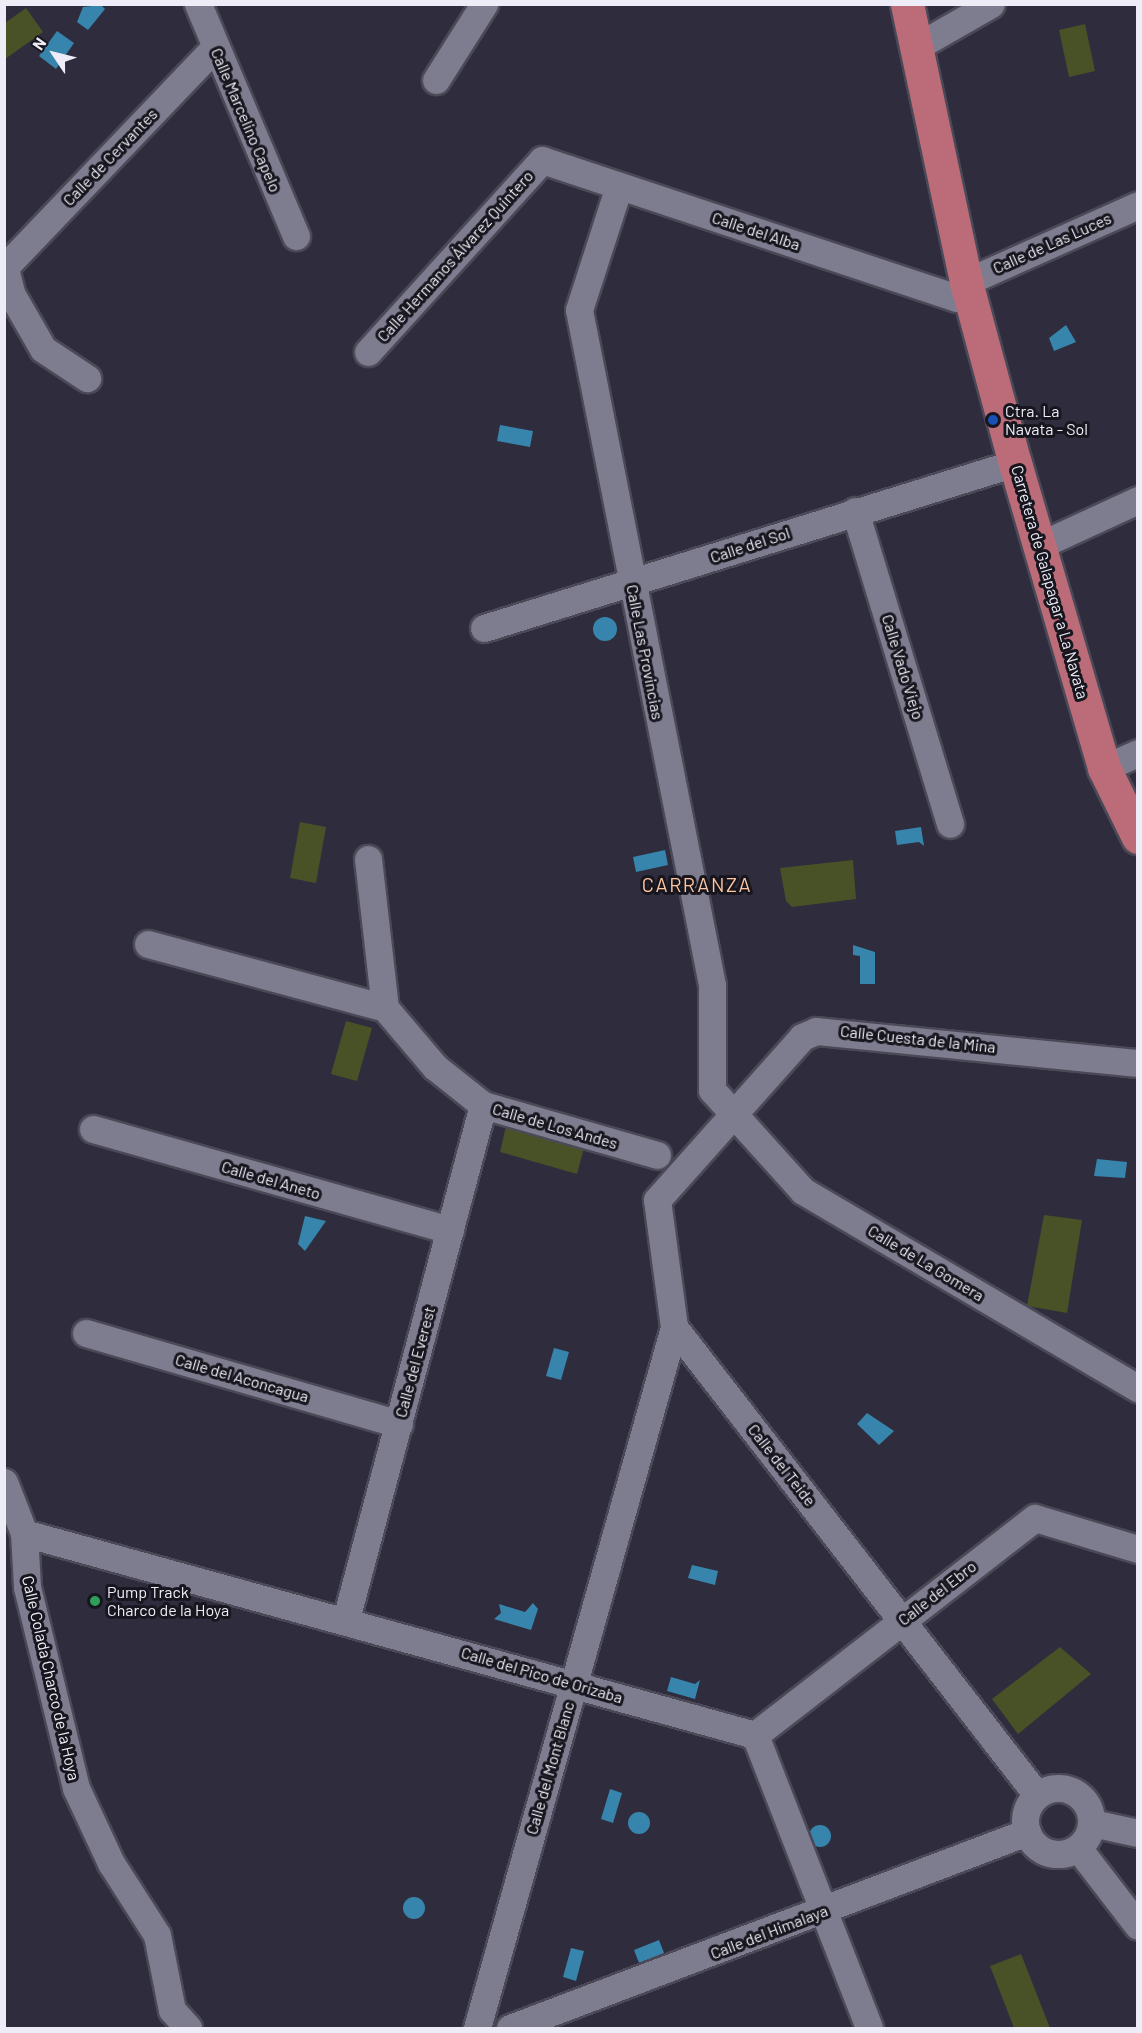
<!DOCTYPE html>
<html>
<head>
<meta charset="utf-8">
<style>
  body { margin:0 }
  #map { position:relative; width:1142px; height:2033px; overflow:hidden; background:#2f2d3d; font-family:Barlow,sans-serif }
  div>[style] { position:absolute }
  .green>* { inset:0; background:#495227 }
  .water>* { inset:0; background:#3784ac }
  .round { border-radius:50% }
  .roads { filter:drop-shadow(2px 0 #4b4957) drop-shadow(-2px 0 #4b4957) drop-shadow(0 2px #4b4957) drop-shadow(0 -2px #4b4957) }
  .minor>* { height:27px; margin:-13.5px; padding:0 13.5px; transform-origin:13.5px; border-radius:13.5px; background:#7e7c8f }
  .minor>.ring { margin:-13.5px; padding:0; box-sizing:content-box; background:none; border:27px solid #7e7c8f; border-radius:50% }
  .major>* { height:33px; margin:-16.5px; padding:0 16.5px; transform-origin:16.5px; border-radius:16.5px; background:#bc6c79 }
  .dots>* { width:16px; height:16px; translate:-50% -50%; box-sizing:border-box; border:3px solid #17161e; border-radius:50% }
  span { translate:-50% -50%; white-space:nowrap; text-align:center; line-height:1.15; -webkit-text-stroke:6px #17161e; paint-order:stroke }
  .street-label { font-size:16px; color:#eeedf7 }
  .poi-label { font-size:16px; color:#eeedf7 }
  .left { translate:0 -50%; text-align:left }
  .quarter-label { font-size:20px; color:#fdc5a2; letter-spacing:1.5px }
  .frame { position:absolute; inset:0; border:6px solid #eeedf7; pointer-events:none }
  .north { position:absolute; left:24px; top:24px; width:60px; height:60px; -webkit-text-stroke:4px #17161e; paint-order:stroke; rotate:305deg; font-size:16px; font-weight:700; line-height:24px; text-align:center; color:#eeedf7 }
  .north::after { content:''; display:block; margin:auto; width:21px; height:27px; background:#eeedf7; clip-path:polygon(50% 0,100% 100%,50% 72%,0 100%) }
</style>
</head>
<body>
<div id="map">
  <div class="green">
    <i style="clip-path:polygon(26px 8px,43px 32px,5px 59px,5px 23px)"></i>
    <i style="clip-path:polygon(1085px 24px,1095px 71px,1069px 77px,1059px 30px)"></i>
    <i style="clip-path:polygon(300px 822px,326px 827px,316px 883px,290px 878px)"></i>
    <i style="clip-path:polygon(853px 860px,856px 899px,792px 907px,786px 901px,780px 868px)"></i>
    <i style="clip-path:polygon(346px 1021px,372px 1028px,357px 1081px,331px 1074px)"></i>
    <i style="clip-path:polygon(507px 1122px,585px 1144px,577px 1174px,500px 1152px)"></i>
    <i style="clip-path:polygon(1044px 1215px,1082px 1220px,1067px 1313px,1027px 1306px)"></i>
    <i style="clip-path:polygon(1060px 1647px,1091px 1674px,1018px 1734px,992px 1699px)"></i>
    <i style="clip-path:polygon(1021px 1954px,1050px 2028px,1014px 2028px,990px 1966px)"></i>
  </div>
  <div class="water">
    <i style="clip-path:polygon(101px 5px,105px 9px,88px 30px,77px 22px,83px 7px)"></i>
    <i style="clip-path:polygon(57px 31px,74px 43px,56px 69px,39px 56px)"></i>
    <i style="clip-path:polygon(1066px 325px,1076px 342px,1054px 351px,1049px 338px)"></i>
    <i style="clip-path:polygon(500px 425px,533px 431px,530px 447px,497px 441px)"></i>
    <i class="round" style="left:593px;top:617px;width:24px;height:24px"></i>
    <i style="clip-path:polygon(921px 827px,924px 846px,919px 842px,897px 845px,895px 831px)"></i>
    <i style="clip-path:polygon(665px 850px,668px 865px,636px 872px,633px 857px)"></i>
    <i style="clip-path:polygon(853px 945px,875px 952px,875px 984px,860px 984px,860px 956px,853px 955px)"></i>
    <i style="clip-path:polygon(1097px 1159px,1127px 1162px,1125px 1178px,1094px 1176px)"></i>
    <i style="clip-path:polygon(305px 1216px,326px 1221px,305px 1251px,298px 1244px)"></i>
    <i style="clip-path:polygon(554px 1348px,569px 1352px,561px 1380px,546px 1376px)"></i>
    <i style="clip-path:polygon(867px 1413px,894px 1431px,879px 1445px,857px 1424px)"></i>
    <i style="clip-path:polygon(692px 1565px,718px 1571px,715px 1585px,688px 1578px)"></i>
    <i style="clip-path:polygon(533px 1603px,538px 1609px,531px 1630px,494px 1619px,501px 1613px,499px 1604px,525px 1612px)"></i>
    <i style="clip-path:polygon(671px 1677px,695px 1684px,700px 1680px,695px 1699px,667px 1691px)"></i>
    <i style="clip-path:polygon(610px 1789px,622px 1793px,613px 1823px,601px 1819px)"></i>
    <i class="round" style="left:628px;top:1812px;width:22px;height:22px"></i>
    <i class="round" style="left:809px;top:1825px;width:22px;height:22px"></i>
    <i class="round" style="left:403px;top:1897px;width:22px;height:22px"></i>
    <i style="clip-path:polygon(659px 1940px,664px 1953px,639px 1963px,634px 1950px)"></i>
    <i style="clip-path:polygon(571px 1948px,584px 1951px,576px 1981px,563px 1977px)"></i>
  </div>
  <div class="roads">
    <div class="minor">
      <i style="left:198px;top:4px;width:252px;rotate:67.1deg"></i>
      <i style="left:916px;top:47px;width:86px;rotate:-29.8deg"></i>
      <i style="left:436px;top:80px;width:90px;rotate:-57.7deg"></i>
      <i style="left:619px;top:186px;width:130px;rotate:107.9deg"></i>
      <i style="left:579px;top:310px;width:688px;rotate:78.85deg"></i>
      <i style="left:712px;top:985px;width:105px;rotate:90deg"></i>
      <i style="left:712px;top:1090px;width:136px;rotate:48deg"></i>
      <i style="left:803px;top:1191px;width:389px;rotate:30.5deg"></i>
      <i style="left:4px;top:264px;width:32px;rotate:76deg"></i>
      <i style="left:12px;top:295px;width:62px;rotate:60.1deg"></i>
      <i style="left:43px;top:349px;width:53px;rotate:33.4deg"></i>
      <i style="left:6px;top:266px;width:303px;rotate:-46.3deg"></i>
      <i style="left:966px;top:282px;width:188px;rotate:-24.1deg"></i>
      <i style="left:368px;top:352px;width:259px;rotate:-47.8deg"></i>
      <i style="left:542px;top:160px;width:436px;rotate:18.4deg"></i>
      <i style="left:956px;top:298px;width:14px;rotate:-8deg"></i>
      <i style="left:855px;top:511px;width:327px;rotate:73.1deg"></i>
      <i style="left:1040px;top:545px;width:108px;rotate:-24.7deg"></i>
      <i style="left:484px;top:628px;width:556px;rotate:-17.26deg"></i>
      <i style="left:1104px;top:768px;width:37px;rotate:-24deg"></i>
      <i style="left:368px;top:859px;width:150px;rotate:83.5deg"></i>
      <i style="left:148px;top:944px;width:245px;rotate:15.1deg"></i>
      <i style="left:385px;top:1008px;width:77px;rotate:49.7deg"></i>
      <i style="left:435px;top:1067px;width:61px;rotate:38.4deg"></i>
      <i style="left:483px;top:1105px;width:181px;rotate:16deg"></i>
      <i style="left:93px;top:1129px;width:371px;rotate:15.8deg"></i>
      <i style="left:86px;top:1333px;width:326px;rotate:16.2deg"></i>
      <i style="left:4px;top:1482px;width:55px;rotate:68.6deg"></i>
      <i style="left:24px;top:1533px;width:54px;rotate:86.8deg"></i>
      <i style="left:27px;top:1587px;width:207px;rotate:76.3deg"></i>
      <i style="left:76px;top:1788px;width:83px;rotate:65deg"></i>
      <i style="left:111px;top:1863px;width:85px;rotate:57.4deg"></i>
      <i style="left:157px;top:1935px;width:76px;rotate:78.7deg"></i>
      <i style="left:172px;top:2010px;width:24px;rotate:48deg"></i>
      <i style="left:24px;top:1533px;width:758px;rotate:15.45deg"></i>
      <i style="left:755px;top:1735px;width:314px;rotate:68.7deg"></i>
      <i style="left:346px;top:1619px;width:532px;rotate:-75.08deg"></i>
      <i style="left:755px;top:1735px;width:354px;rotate:-37.8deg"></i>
      <i style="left:1035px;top:1518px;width:108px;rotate:16.8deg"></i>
      <i class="ring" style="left:1025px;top:1788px;width:39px;height:39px"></i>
      <i style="left:1037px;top:1795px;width:592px;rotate:-127.8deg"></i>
      <i style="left:674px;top:1327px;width:128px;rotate:-97.6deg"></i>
      <i style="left:657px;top:1200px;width:218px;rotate:-48.3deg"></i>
      <i style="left:802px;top:1037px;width:15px;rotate:-23deg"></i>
      <i style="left:816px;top:1031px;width:324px;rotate:5.7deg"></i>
      <i style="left:1092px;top:1823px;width:47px;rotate:12.3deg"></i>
      <i style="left:1078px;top:1848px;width:98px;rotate:52.4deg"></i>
      <i style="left:477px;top:2028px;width:728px;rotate:-74.3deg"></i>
      <i style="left:510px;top:2028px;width:553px;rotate:-20.76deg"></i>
    </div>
    <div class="major">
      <i style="left:907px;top:4px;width:284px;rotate:78deg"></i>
      <i style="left:966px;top:282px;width:188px;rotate:74.9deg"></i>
      <i style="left:1015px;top:463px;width:318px;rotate:73.7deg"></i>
      <i style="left:1104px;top:768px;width:77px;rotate:63.8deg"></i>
    </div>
  </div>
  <div class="dots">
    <i style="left:993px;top:420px;background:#1a4fb4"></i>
    <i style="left:95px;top:1601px;background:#2e9e5b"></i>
  </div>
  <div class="street-label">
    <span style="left:246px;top:120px;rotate:67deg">Calle Marcelino Capelo</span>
    <span style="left:110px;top:157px;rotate:-46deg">Calle de Cervantes</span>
    <span style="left:756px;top:231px;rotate:18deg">Calle del Alba</span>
    <span style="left:1052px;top:243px;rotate:-24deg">Calle de Las Luces</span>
    <span style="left:455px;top:256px;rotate:-48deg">Calle Hermanos Álvarez Quintero</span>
    <span style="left:750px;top:545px;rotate:-18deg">Calle del Sol</span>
    <span style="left:1050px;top:582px;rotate:74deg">Carretera de Galapagar a La Navata</span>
    <span style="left:645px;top:652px;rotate:79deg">Calle Las Provincias</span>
    <span style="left:903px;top:667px;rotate:73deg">Calle Vado Viejo</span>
    <span style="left:918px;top:1039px;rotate:6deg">Calle Cuesta de la Mina</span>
    <span style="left:555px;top:1126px;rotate:16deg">Calle de Los Andes</span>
    <span style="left:271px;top:1180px;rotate:16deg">Calle del Aneto</span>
    <span style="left:926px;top:1263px;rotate:31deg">Calle de La Gomera</span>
    <span style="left:415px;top:1362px;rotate:-75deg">Calle del Everest</span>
    <span style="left:242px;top:1378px;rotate:16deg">Calle del Aconcagua</span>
    <span style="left:782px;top:1465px;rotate:52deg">Calle del Teide</span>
    <span style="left:937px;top:1593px;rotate:-38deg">Calle del Ebro</span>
    <span style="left:542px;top:1675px;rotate:16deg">Calle del Pico de Orizaba</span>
    <span style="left:51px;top:1678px;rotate:77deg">Calle Colada Charco de la Hoya</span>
    <span style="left:550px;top:1768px;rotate:-74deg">Calle del Mont Blanc</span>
    <span style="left:769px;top:1932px;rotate:-21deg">Calle del Himalaya</span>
  </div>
  <div class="poi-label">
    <span class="left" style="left:1005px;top:420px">Ctra. La<br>Navata - Sol</span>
    <span class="left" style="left:107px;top:1601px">Pump Track<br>Charco de la Hoya</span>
  </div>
  <div class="quarter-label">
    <span style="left:697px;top:884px">CARRANZA</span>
  </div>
  <div class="frame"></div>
  <div class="north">N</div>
</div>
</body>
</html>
